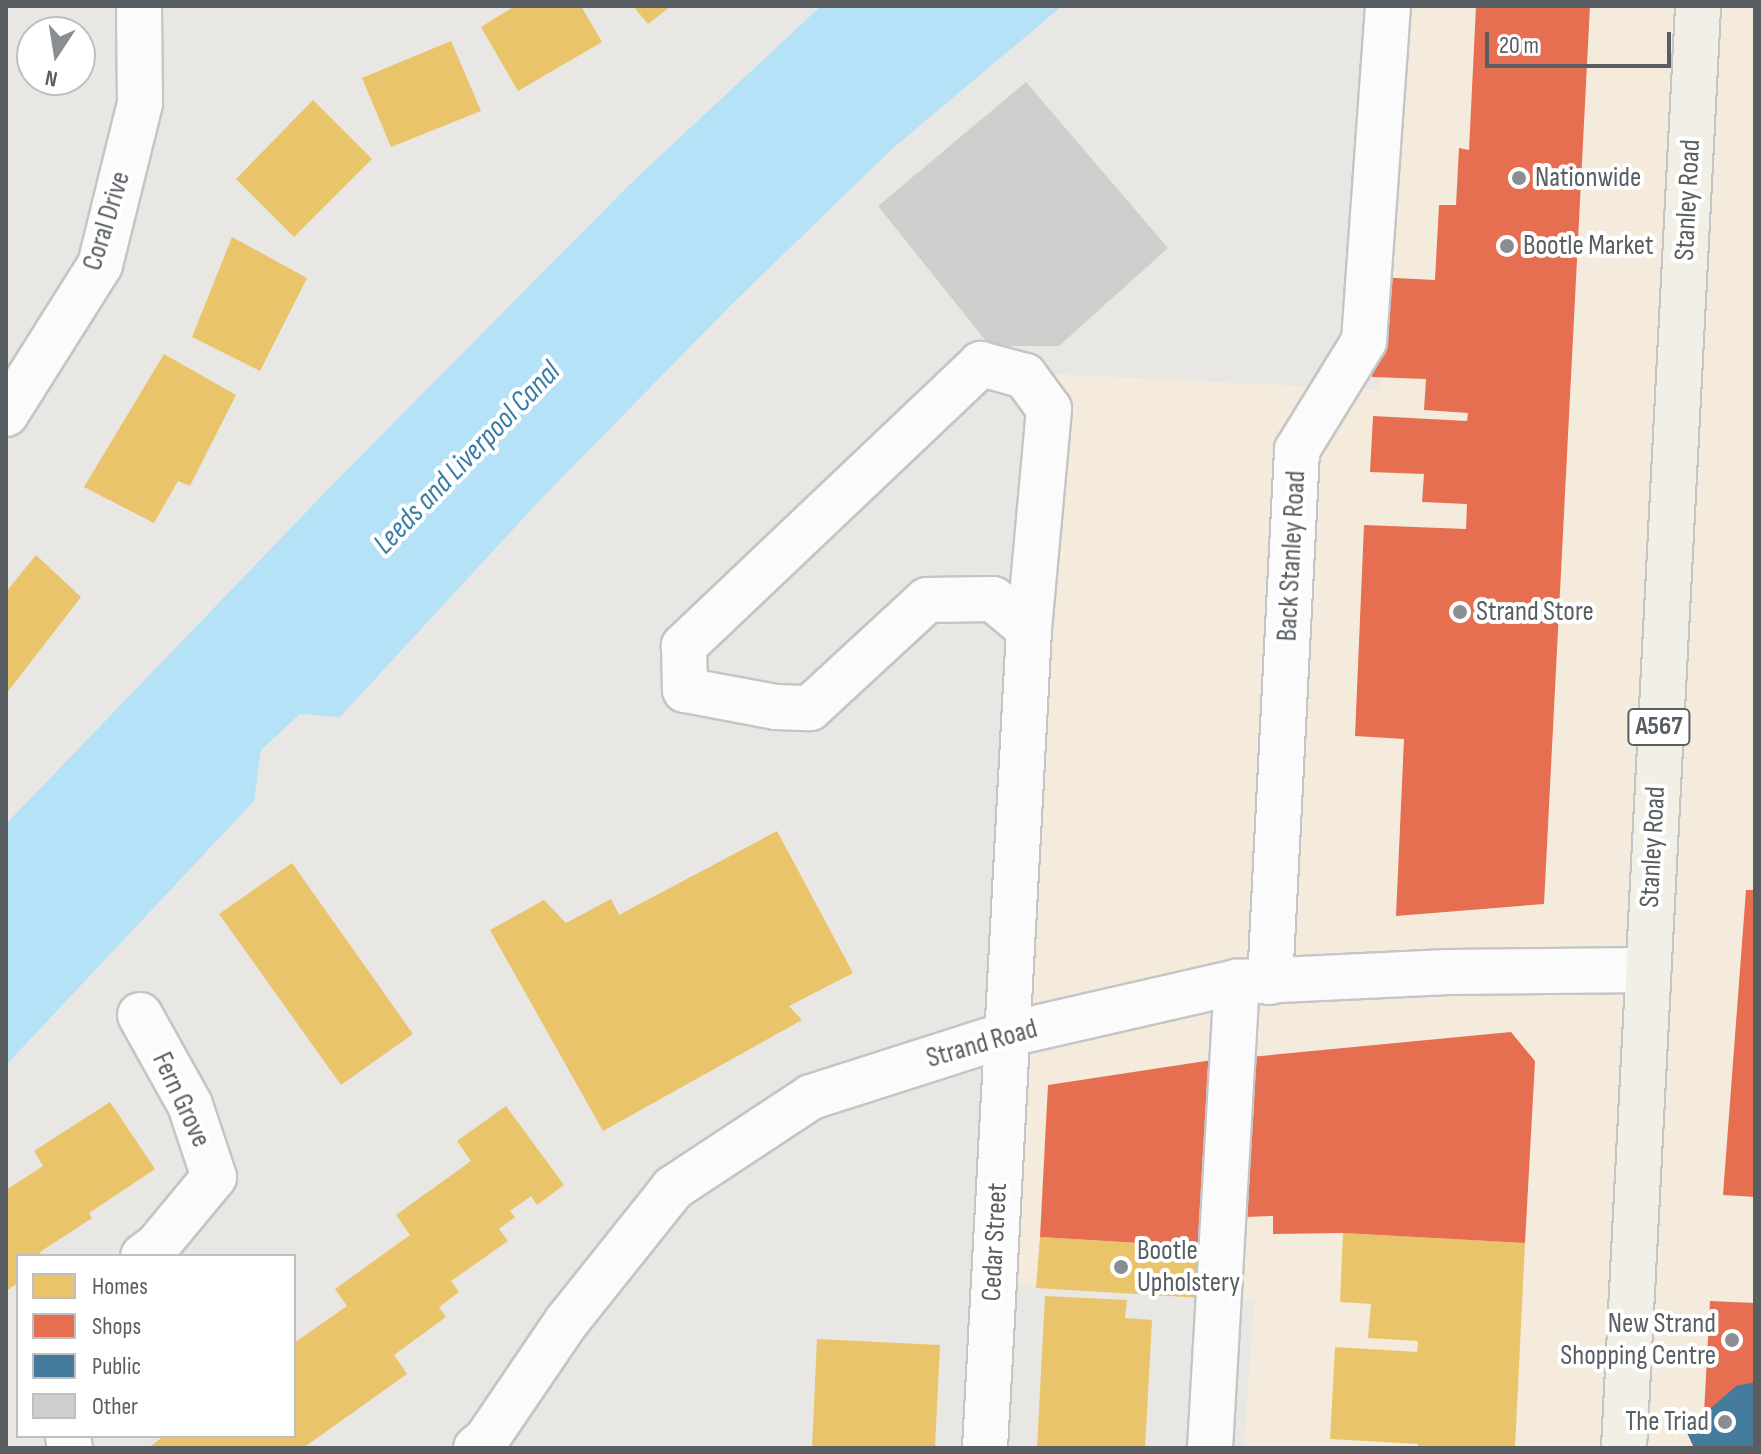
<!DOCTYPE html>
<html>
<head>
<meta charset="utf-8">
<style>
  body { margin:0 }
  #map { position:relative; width:1761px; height:1454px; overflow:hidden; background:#e9e7e4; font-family:"Sofia Sans Condensed",sans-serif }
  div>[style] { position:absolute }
  .commercial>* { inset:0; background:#f4ebdc }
  .water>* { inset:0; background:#b5e2f6 }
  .homes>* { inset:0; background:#e9c46a }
  .shops>* { inset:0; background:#e76f51 }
  .public>* { inset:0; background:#457b9d }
  .building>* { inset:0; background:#d0cecd }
  .roads { filter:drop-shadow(2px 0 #c4c5c5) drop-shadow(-2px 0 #c4c5c5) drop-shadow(0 2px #c4c5c5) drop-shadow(0 -2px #c4c5c5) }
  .minor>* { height:44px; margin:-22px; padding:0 22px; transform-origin:22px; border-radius:22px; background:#fcfbfb }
  .major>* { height:44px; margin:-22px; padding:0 22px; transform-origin:22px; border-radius:22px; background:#f2efe7 }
  .dots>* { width:22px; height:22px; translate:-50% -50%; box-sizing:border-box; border:4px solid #fff; border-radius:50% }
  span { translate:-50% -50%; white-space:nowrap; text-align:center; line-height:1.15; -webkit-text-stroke:8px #fff; paint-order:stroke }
  .shield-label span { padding:2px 6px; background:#fff; border:2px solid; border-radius:6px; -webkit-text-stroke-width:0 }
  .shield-label { font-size:26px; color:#595e62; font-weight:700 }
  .poi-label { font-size:28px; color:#595e62 }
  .left { translate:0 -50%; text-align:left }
  .right { translate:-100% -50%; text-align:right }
  .street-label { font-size:28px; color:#595e62 }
  .water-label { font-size:30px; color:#3b7ca7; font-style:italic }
  .frame { position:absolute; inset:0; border:8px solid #595e62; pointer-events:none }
  .legend { position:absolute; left:16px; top:1254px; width:280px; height:184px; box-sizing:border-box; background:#fff; border:2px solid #bdbfc0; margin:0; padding:10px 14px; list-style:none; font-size:24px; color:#595e62 }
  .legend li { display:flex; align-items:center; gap:16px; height:40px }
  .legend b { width:40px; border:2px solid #bdbfc0 }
  .north { position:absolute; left:16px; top:16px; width:80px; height:80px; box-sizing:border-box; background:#fff; border:2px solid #bdbfc0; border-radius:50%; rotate:192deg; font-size:22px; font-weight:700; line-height:32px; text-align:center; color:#595e62 }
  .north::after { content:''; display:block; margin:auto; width:28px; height:36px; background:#8b8e90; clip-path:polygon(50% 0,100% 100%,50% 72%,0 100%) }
  .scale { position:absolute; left:1485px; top:32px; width:186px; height:36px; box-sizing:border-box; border:4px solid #595e62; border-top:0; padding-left:10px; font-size:24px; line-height:28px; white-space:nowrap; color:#595e62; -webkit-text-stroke:6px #fff; paint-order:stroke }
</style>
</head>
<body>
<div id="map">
  <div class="commercial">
    <i style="clip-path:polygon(1410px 6px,1755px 6px,1755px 1448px,1244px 1448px,1254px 1301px,993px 1283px,1050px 374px,1379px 390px)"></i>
  </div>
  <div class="water">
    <i style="clip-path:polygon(821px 6px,1062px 6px,892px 149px,732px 304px,540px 500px,340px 717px,300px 714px,261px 750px,254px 801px,6px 1065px,6px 824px,337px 480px,631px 183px)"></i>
  </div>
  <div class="homes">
    <i style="clip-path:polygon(515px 6px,581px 6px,602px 42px,518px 91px,481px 27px)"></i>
    <i style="clip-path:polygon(633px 6px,671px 6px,648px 24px)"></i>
    <i style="clip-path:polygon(451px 41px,481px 111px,391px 147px,362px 78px)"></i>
    <i style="clip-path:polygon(313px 100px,372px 159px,294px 237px,236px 179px)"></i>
    <i style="clip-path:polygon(232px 237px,307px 278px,260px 371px,192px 337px)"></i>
    <i style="clip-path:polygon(164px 354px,236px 395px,190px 486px,178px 481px,154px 523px,84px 487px)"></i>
    <i style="clip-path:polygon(36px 555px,81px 597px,6px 694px,6px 592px)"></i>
    <i style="clip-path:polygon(777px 831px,853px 973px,789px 1006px,802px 1020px,603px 1131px,490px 930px,544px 900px,566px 923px,611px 899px,619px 915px)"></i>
    <i style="clip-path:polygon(292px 863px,413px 1034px,341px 1085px,219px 914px)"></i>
    <i style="clip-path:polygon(110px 1102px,155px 1169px,89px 1213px,92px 1218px,40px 1252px,42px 1256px,18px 1256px,18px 1283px,6px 1291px,6px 1190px,43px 1166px,34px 1151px)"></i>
    <i style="clip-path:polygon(506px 1106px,564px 1185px,537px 1205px,531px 1196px,510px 1211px,515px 1217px,499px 1229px,508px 1241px,451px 1281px,459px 1292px,439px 1307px,446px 1317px,394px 1355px,407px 1374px,303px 1448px,148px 1448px,164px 1436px,294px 1436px,294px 1343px,347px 1306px,335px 1289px,410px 1235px,396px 1215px,471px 1161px,457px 1141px)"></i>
    <i style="clip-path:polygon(1343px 1233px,1525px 1243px,1515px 1448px,1418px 1448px,1418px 1444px,1330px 1439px,1335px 1347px,1417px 1352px,1418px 1341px,1368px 1338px,1371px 1304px,1340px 1302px)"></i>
    <i style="clip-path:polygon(1040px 1237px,1206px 1247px,1203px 1298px,1036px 1288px)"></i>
    <i style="clip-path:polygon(1045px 1296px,1127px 1300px,1125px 1318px,1152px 1320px,1145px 1448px,1037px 1448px)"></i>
    <i style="clip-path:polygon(817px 1339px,940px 1345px,935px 1448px,812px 1448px)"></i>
  </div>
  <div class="shops">
    <i style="clip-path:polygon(1476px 6px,1590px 6px,1544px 904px,1396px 916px,1404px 739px,1355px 736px,1364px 525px,1466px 529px,1467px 504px,1422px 502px,1424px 474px,1370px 472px,1373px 416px,1467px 421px,1468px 413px,1424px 410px,1426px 379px,1372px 377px,1376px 277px,1435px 280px,1439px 205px,1456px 205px,1459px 148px,1469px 150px)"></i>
    <i style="clip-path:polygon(1746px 890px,1755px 890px,1755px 1197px,1723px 1195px)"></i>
    <i style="clip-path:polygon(1511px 1032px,1535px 1061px,1525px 1243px,1343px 1233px,1273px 1234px,1273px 1216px,1245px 1217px,1250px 1057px)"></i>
    <i style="clip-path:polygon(1219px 1059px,1206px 1247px,1040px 1237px,1048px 1085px)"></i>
    <i style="clip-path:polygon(1710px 1301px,1755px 1303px,1755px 1448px,1694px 1448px,1686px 1430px,1704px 1413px)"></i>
  </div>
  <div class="public">
    <i style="clip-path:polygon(1755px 1382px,1755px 1448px,1694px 1448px,1686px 1430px,1736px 1386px)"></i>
  </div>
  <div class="building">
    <i style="clip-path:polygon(1026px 82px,1168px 248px,1059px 346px,990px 346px,878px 206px)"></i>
  </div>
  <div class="roads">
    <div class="minor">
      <i style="left:6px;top:414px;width:176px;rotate:-57.8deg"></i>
      <i style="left:100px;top:265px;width:167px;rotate:-76.1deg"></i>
      <i style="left:140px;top:103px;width:97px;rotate:-90.6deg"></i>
      <i style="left:1270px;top:982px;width:533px;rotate:-87.09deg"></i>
      <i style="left:1297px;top:450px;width:128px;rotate:-58.4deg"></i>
      <i style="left:1364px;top:341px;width:336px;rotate:-85.9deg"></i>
      <i style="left:140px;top:1015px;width:103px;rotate:60.9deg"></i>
      <i style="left:190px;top:1105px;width:76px;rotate:71.6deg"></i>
      <i style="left:214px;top:1177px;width:89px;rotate:129.6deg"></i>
      <i style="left:157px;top:1246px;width:17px;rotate:144deg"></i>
      <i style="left:68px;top:1436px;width:12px;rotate:81deg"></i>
      <i style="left:476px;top:1448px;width:13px;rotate:-39deg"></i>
      <i style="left:486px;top:1440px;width:144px;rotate:-55.8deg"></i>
      <i style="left:567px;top:1321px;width:170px;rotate:-51.4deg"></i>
      <i style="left:673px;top:1188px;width:165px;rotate:-33.4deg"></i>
      <i style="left:811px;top:1097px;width:204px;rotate:-17.7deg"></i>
      <i style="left:1005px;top:1035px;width:238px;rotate:-12.9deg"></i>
      <i style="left:1237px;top:982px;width:211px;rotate:-2.7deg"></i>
      <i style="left:1448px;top:972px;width:198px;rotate:-0.6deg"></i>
      <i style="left:985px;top:1448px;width:820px;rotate:-86.92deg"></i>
      <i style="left:1029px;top:629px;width:221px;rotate:-84.8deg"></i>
      <i style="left:1049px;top:409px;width:41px;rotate:-126deg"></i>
      <i style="left:1025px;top:376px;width:46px;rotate:-164.7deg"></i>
      <i style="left:981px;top:364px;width:410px;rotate:136.5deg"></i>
      <i style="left:684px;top:646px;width:44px;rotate:88.7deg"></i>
      <i style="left:685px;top:690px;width:93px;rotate:10.6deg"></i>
      <i style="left:776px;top:707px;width:34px;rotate:2deg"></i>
      <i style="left:810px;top:708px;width:159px;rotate:-42.7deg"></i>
      <i style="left:927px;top:600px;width:66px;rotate:-0.9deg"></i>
      <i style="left:993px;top:599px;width:47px;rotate:39.8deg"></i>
      <i style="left:1210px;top:1448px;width:467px;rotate:-86.7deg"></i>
    </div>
    <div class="major">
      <i style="left:1624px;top:1448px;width:1444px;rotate:-87.06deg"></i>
    </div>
  </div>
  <div class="dots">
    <i style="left:1519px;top:178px;background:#8b8e90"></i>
    <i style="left:1507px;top:246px;background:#8b8e90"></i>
    <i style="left:1460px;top:612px;background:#8b8e90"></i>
    <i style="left:1121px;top:1267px;background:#8b8e90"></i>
    <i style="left:1732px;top:1340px;background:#8b8e90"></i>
    <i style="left:1725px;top:1422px;background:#8b8e90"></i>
  </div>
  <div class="shield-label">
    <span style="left:1659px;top:727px">A567</span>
  </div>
  <div class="poi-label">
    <span class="left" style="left:1535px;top:178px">Nationwide</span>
    <span class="left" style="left:1523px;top:246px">Bootle Market</span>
    <span class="left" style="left:1476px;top:612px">Strand Store</span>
    <span class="left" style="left:1137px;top:1267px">Bootle<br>Upholstery</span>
    <span class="right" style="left:1716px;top:1340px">New Strand<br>Shopping Centre</span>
    <span class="right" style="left:1709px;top:1422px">The Triad</span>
  </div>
  <div class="street-label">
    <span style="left:1688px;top:200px;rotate:-87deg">Stanley Road</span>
    <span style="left:107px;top:221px;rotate:-73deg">Coral Drive</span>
    <span style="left:1292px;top:556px;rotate:-87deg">Back Stanley Road</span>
    <span style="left:1653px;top:847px;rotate:-87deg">Stanley Road</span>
    <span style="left:982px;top:1044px;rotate:-16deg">Strand Road</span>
    <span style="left:181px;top:1100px;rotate:65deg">Fern Grove</span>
    <span style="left:995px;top:1242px;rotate:-87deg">Cedar Street</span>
  </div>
  <div class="water-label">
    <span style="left:467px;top:458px;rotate:-46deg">Leeds and Liverpool Canal</span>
  </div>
  <div class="frame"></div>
  <ul class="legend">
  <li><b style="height:22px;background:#e9c46a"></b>Homes</li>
  <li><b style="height:22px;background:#e76f51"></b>Shops</li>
  <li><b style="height:22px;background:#457b9d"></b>Public</li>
  <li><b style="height:22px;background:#d0cecd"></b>Other</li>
  </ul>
  <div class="north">N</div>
  <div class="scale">20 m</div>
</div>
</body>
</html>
